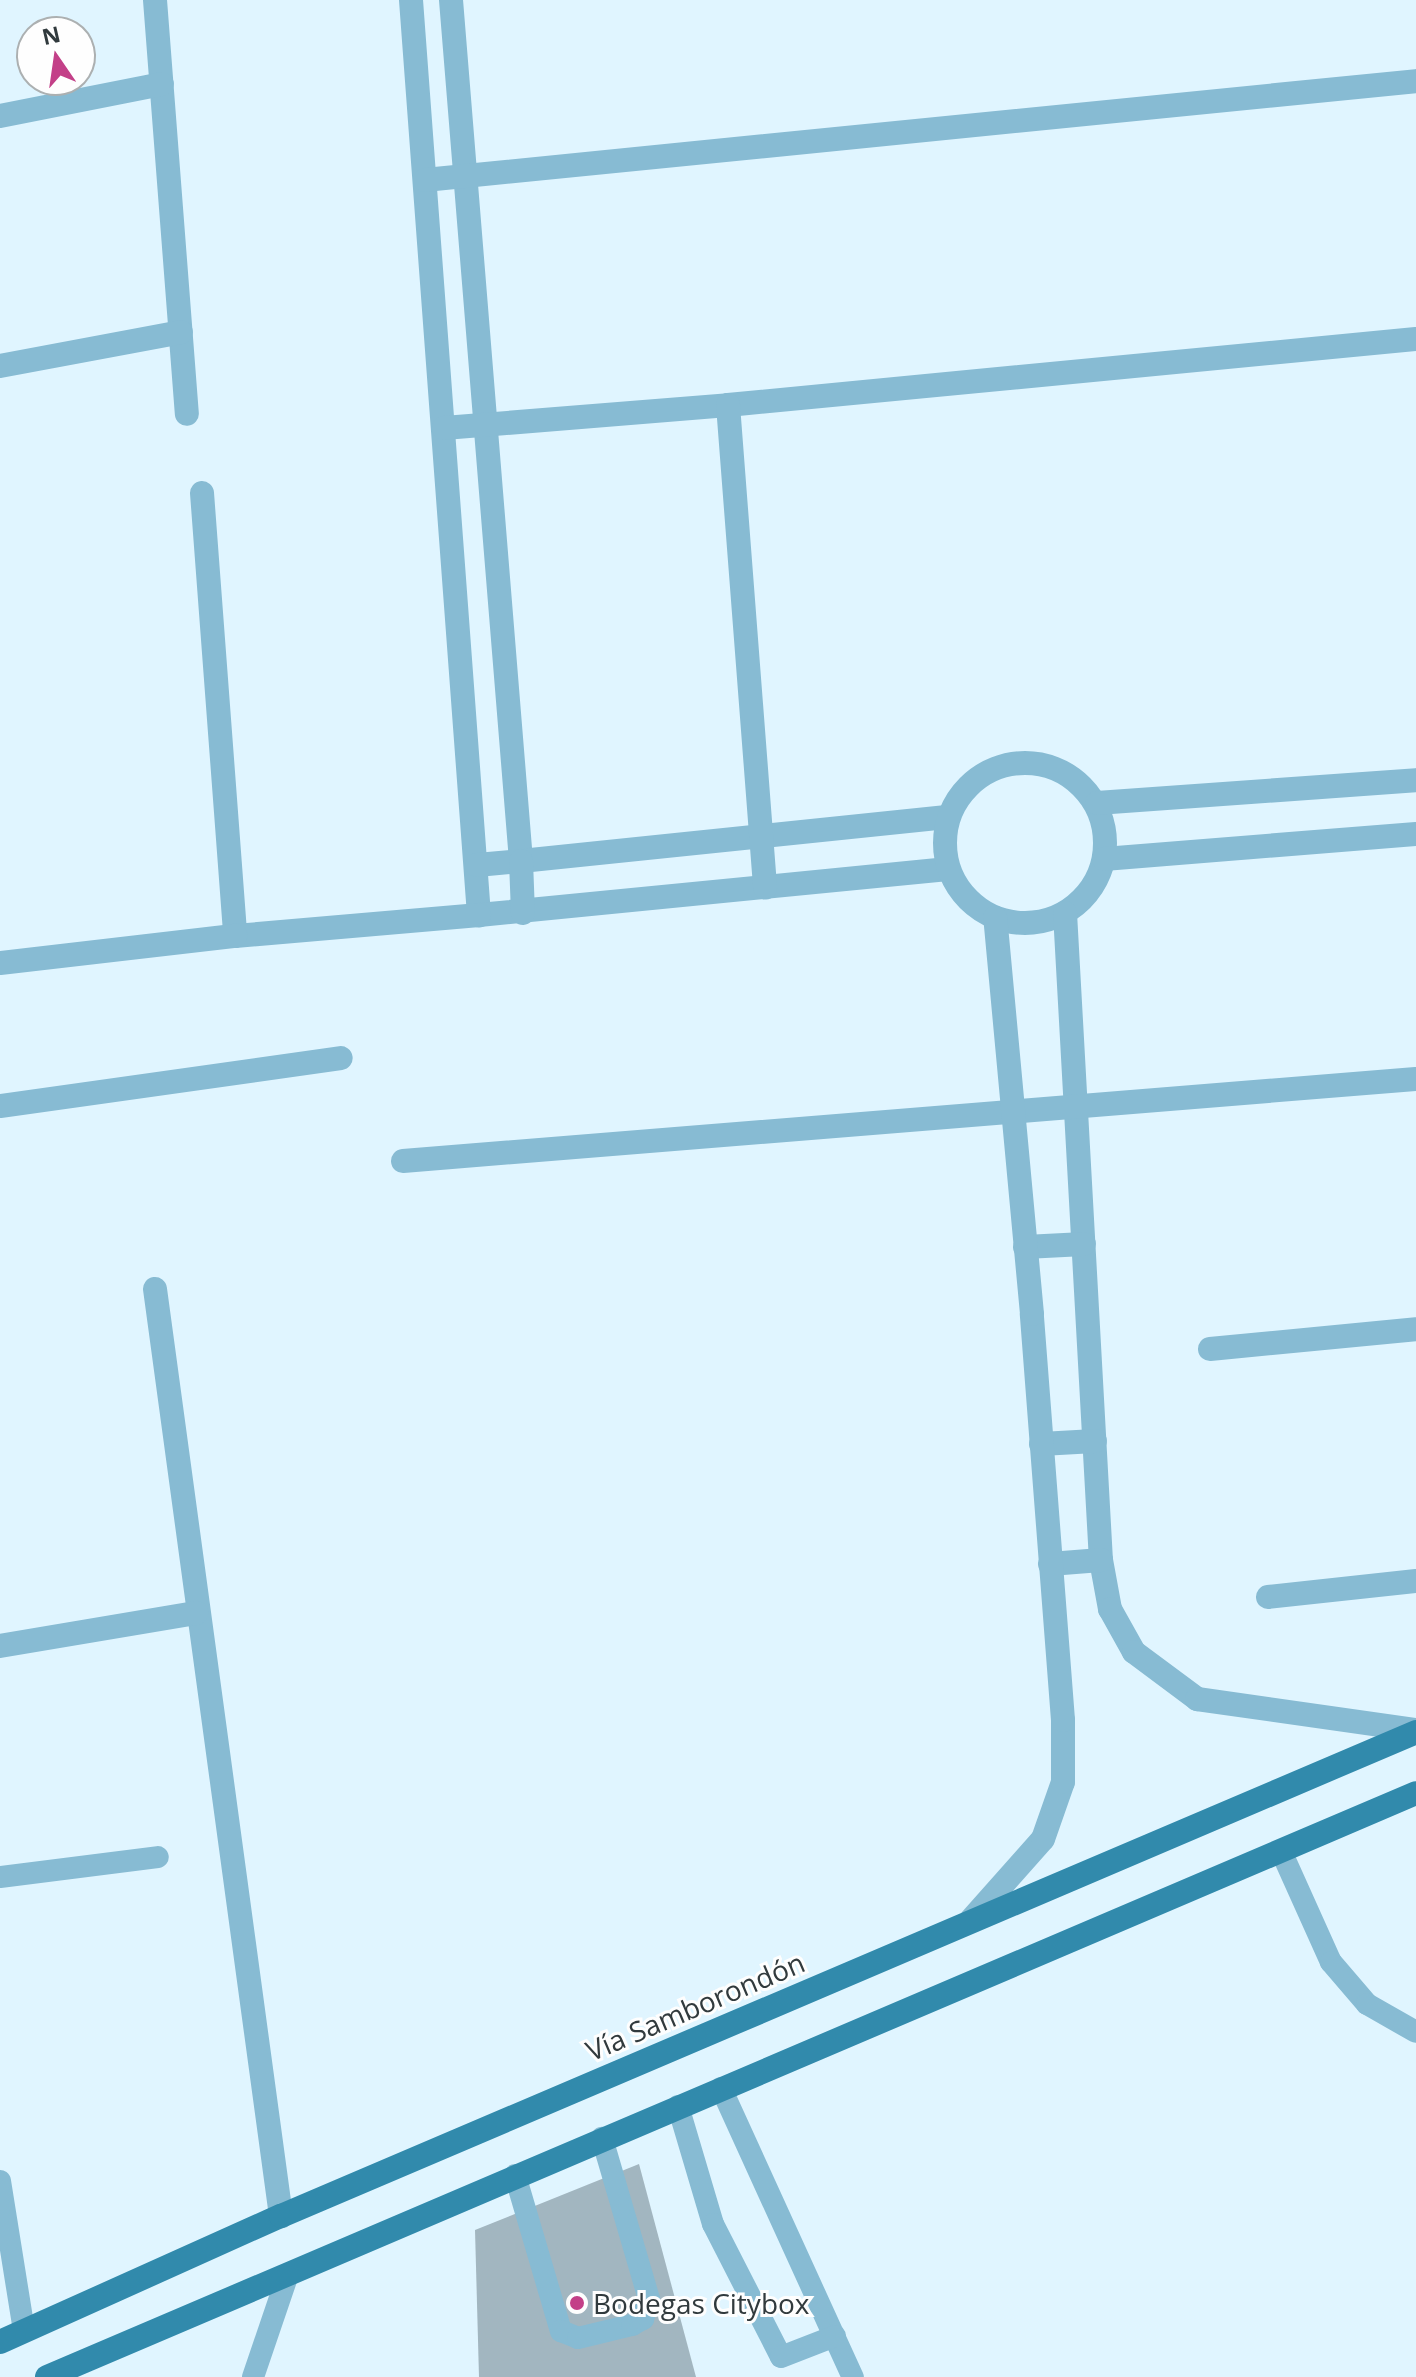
<!DOCTYPE html>
<html>
<head>
<meta charset="utf-8">
<style>
  body { margin:0 }
  #map { position:relative; width:1416px; height:2377px; overflow:hidden; background:#e0f5ff; font-family:"Open Sans",sans-serif }
  div>[style] { position:absolute }
  .building>* { inset:0; background:#a2b6c0 }
  .lane>* { height:22px; margin:-11px; padding:0 11px; transform-origin:11px; border-radius:11px; background:#87bbd3 }
  .street>* { height:24px; margin:-12px; padding:0 12px; transform-origin:12px; border-radius:12px; background:#87bbd3 }
  .street>.ring { margin:-12px; padding:0; box-sizing:content-box; background:none; border:24px solid #87bbd3; border-radius:50% }
  .primary>* { height:24px; margin:-12px; padding:0 12px; transform-origin:12px; border-radius:12px; background:#318aac }
  .dots>* { width:22px; height:22px; translate:-50% -50%; box-sizing:border-box; border:4px solid #fefefe; border-radius:50% }
  span { translate:-50% -50%; white-space:nowrap; text-align:center; line-height:1.15; -webkit-text-stroke:6px #fefefe; paint-order:stroke }
  .street-label { font-size:28px; color:#313a3d }
  .poi-label { font-size:28px; color:#313a3d }
  .left { translate:0 -50%; text-align:left }
  .north { position:absolute; left:16px; top:16px; width:80px; height:80px; box-sizing:border-box; background:#fefefe; border:2px solid #acb0b1; border-radius:50%; rotate:347deg; font-size:22px; font-weight:700; line-height:32px; text-align:center; color:#313a3d }
  .north::after { content:''; display:block; margin:auto; width:28px; height:36px; background:#c34088; clip-path:polygon(50% 0,100% 100%,50% 72%,0 100%) }
</style>
</head>
<body>
<div id="map">
  <div class="building">
    <i style="clip-path:polygon(639px 2164px,696px 2377px,479px 2377px,475px 2230px)"></i>
  </div>
  <div class="lane">
    <i style="left:1281px;top:1851px;width:122px;rotate:65.8deg"></i>
    <i style="left:1331px;top:1962px;width:55px;rotate:49.4deg"></i>
    <i style="left:1367px;top:2004px;width:56px;rotate:29.7deg"></i>
    <i style="left:0;top:1877px;width:159px;rotate:-7.2deg"></i>
    <i style="left:721px;top:2088px;width:318px;rotate:65.5deg"></i>
    <i style="left:678px;top:2106px;width:123px;rotate:73.5deg"></i>
    <i style="left:713px;top:2224px;width:149px;rotate:62.9deg"></i>
    <i style="left:781px;top:2357px;width:58px;rotate:-21.3deg"></i>
    <i style="left:515px;top:2175px;width:163px;rotate:73.6deg"></i>
    <i style="left:561px;top:2331px;width:18px;rotate:22deg"></i>
    <i style="left:578px;top:2338px;width:56px;rotate:-13.5deg"></i>
    <i style="left:632px;top:2325px;width:13px;rotate:-29deg"></i>
    <i style="left:643px;top:2319px;width:21px;rotate:-73deg"></i>
    <i style="left:649px;top:2299px;width:168px;rotate:-106.3deg"></i>
    <i style="left:0;top:2181px;width:152px;rotate:80.9deg"></i>
    <i style="left:253px;top:2377px;width:109px;rotate:-71.2deg"></i>
  </div>
  <div class="street">
    <i style="left:155px;top:0;width:415px;rotate:85.6deg"></i>
    <i style="left:411px;top:0;width:918px;rotate:85.75deg"></i>
    <i style="left:479px;top:915px;width:471px;rotate:-5.6deg"></i>
    <i style="left:451px;top:0;width:864px;rotate:85.35deg"></i>
    <i style="left:521px;top:861px;width:428px;rotate:-5.9deg"></i>
    <i style="left:0;top:116px;width:165px;rotate:-11.2deg"></i>
    <i style="left:425px;top:180px;width:996px;rotate:-5.7deg"></i>
    <i style="left:0;top:366px;width:184px;rotate:-10.6deg"></i>
    <i style="left:728px;top:405px;width:691px;rotate:-5.48deg"></i>
    <i style="left:444px;top:428px;width:285px;rotate:-4.6deg"></i>
    <i style="left:728px;top:405px;width:484px;rotate:85.6deg"></i>
    <i style="left:202px;top:493px;width:444px;rotate:85.7deg"></i>
    <i style="left:235px;top:936px;width:245px;rotate:-4.9deg"></i>
    <i class="ring" style="left:945px;top:763px;width:136px;height:136px"></i>
    <i style="left:1097px;top:803px;width:320px;rotate:-4.1deg"></i>
    <i style="left:1104px;top:859px;width:313px;rotate:-4.6deg"></i>
    <i style="left:477px;top:865px;width:44px;rotate:-5.2deg"></i>
    <i style="left:521px;top:861px;width:52px;rotate:87.8deg"></i>
    <i style="left:1065px;top:913px;width:648px;rotate:86.82deg"></i>
    <i style="left:1101px;top:1560px;width:50px;rotate:79.6deg"></i>
    <i style="left:1110px;top:1609px;width:49px;rotate:60.8deg"></i>
    <i style="left:1134px;top:1652px;width:79px;rotate:36.7deg"></i>
    <i style="left:1197px;top:1699px;width:221px;rotate:8.1deg"></i>
    <i style="left:0;top:963px;width:237px;rotate:-6.6deg"></i>
    <i style="left:0;top:1106px;width:344px;rotate:-8deg"></i>
    <i style="left:403px;top:1161px;width:1016px;rotate:-4.63deg"></i>
    <i style="left:1025px;top:1247px;width:59px;rotate:-2.9deg"></i>
    <i style="left:155px;top:1289px;width:936px;rotate:82.26deg"></i>
    <i style="left:1210px;top:1349px;width:207px;rotate:-5.5deg"></i>
    <i style="left:1041px;top:1444px;width:54px;rotate:-3.2deg"></i>
    <i style="left:1050px;top:1564px;width:51px;rotate:-4.5deg"></i>
    <i style="left:1268px;top:1597px;width:149px;rotate:-6.2deg"></i>
    <i style="left:0;top:1646px;width:199px;rotate:-9.6deg"></i>
    <i style="left:971px;top:1920px;width:108px;rotate:-48.4deg"></i>
    <i style="left:1043px;top:1839px;width:60px;rotate:-70.7deg"></i>
    <i style="left:1063px;top:1782px;width:62px;rotate:-90deg"></i>
    <i style="left:1063px;top:1720px;width:407px;rotate:-94.4deg"></i>
    <i style="left:1032px;top:1314px;width:398px;rotate:-95.3deg"></i>
  </div>
  <div class="primary">
    <i style="left:0;top:2342px;width:308px;rotate:-24.2deg"></i>
    <i style="left:281px;top:2216px;width:1234px;rotate:-23.09deg"></i>
    <i style="left:47px;top:2377px;width:1488px;rotate:-23.1deg"></i>
  </div>
  <div class="dots">
    <i style="left:577px;top:2303px;background:#c34088"></i>
  </div>
  <div class="street-label">
    <span style="left:695px;top:2006px;rotate:-23deg">Vía Samborondón</span>
  </div>
  <div class="poi-label">
    <span class="left" style="left:593px;top:2303px">Bodegas Citybox</span>
  </div>
  <div class="north">N</div>
</div>
</body>
</html>
